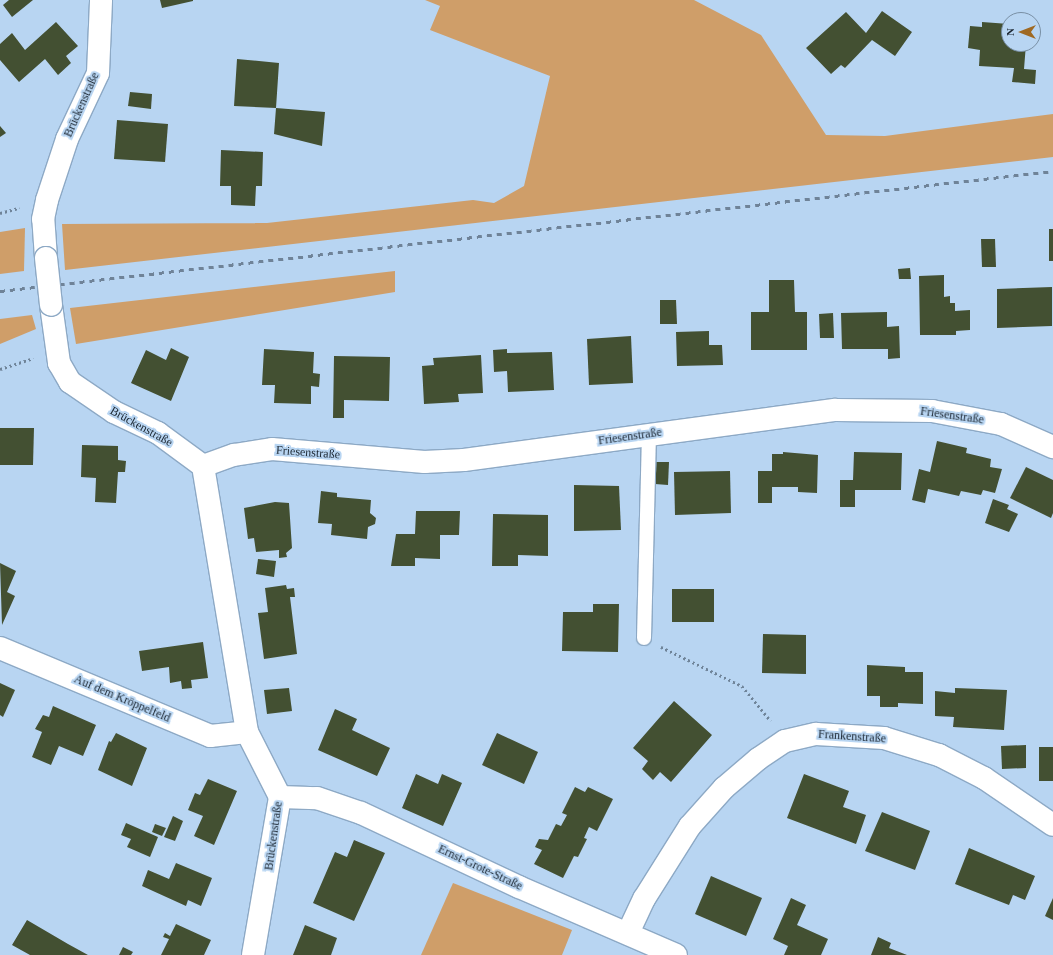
<!DOCTYPE html>
<html>
<head>
<meta charset="utf-8">
<style>
  body { margin:0 }
  #map { position:relative; width:1053px; height:955px; overflow:hidden; background:#b8d5f2; font-family:Georgia,serif }
  div>[style] { position:absolute }
  .green>* { inset:0; background:#cf9e69 }
  .building>* { inset:0; background:#435032 }
  .path>* { height:2.5px; margin-top:-1.25px; transform-origin:0; background:repeating-linear-gradient(90deg,#6f8499 0 2px,transparent 0 5px) }
  .roads { filter:drop-shadow(1px 0 #8da9c5) drop-shadow(-1px 0 #8da9c5) drop-shadow(0 1px #8da9c5) drop-shadow(0 -1px #8da9c5) }
  .service>* { height:14px; margin:-7px; padding:0 7px; transform-origin:7px; border-radius:7px; background:#fff }
  .minor>* { height:22px; margin:-11px; padding:0 11px; transform-origin:11px; border-radius:11px; background:#fff }
  .rail>* { height:3px; margin-top:-1.5px; transform-origin:0; background:repeating-linear-gradient(90deg,#6f8398 0 5px,transparent 0 10px) }
  .bridges { filter:drop-shadow(1px 0 #8da9c5) drop-shadow(-1px 0 #8da9c5) drop-shadow(0 1px #8da9c5) drop-shadow(0 -1px #8da9c5) }
  .minor-bridge>* { height:22px; margin:-11px; padding:0 11px; transform-origin:11px; border-radius:11px; background:#fff }
  span { translate:-50% -50%; white-space:nowrap; text-align:center; line-height:1.15; -webkit-text-stroke:4px #b8d5f2; paint-order:stroke }
  .street-label { font-size:12px; color:#1a2530 }
  .north { position:absolute; left:1001px; top:12px; width:40px; height:40px; box-sizing:border-box; background:#b8d5f2; border:1px solid #798fa4; border-radius:50%; rotate:270deg; font-size:11px; font-weight:700; line-height:16px; text-align:center; color:#1a2530 }
  .north::after { content:''; display:block; margin:auto; width:14px; height:18px; background:#9f6923; clip-path:polygon(50% 0,100% 100%,50% 72%,0 100%) }
</style>
</head>
<body>
<div id="map">
  <div class="green">
    <i style="clip-path:polygon(425px 0,694px 0,761px 35px,826px 135px,885px 136px,1053px 114px,1053px 157px,65px 270px,62px 224px,267px 223px,473px 200px,494px 203px,524px 186px,550px 76px,430px 30px,440px 6px)"></i>
    <i style="clip-path:polygon(25px 228px,24px 271px,0 274px,0 232px)"></i>
    <i style="clip-path:polygon(395px 271px,395px 292px,76px 344px,70px 308px)"></i>
    <i style="clip-path:polygon(32px 315px,36px 329px,0 344px,0 319px)"></i>
    <i style="clip-path:polygon(453px 883px,572px 930px,562px 955px,421px 955px)"></i>
  </div>
  <div class="building">
    <i style="clip-path:polygon(9px 0,33px 0,12px 17px,3px 5px)"></i>
    <i style="clip-path:polygon(160px 0,193px 0,193px 1px,162px 8px)"></i>
    <i style="clip-path:polygon(882px 11px,912px 32px,895px 56px,872px 40px,845px 68px,841px 65px,831px 74px,806px 48px,846px 12px,866px 33px)"></i>
    <i style="clip-path:polygon(56px 22px,78px 46px,66px 56px,71px 63px,58px 75px,45px 59px,19px 82px,0 60px,0 44px,12px 33px,25px 50px)"></i>
    <i style="clip-path:polygon(982px 22px,1009px 24px,1009px 44px,1026px 44px,1024px 69px,1036px 70px,1035px 84px,1012px 82px,1014px 68px,979px 66px,980px 50px,968px 48px,970px 26px,982px 27px)"></i>
    <i style="clip-path:polygon(237px 59px,279px 63px,276px 108px,325px 112px,322px 146px,274px 134px,276px 108px,234px 106px)"></i>
    <i style="clip-path:polygon(130px 92px,152px 94px,151px 109px,128px 106px)"></i>
    <i style="clip-path:polygon(117px 120px,168px 124px,165px 162px,114px 159px)"></i>
    <i style="clip-path:polygon(0 126px,6px 133px,0 137px)"></i>
    <i style="clip-path:polygon(221px 150px,263px 152px,262px 186px,256px 186px,255px 206px,231px 205px,231px 186px,220px 186px)"></i>
    <i style="clip-path:polygon(1049px 229px,1053px 229px,1053px 261px,1049px 261px)"></i>
    <i style="clip-path:polygon(981px 239px,995px 239px,996px 267px,982px 267px)"></i>
    <i style="clip-path:polygon(910px 268px,911px 279px,899px 279px,898px 269px)"></i>
    <i style="clip-path:polygon(944px 275px,944px 297px,950px 296px,950px 303px,955px 303px,955px 311px,970px 310px,970px 330px,956px 331px,956px 335px,920px 335px,919px 276px)"></i>
    <i style="clip-path:polygon(769px 280px,794px 280px,795px 312px,807px 312px,807px 350px,751px 350px,751px 312px,769px 312px)"></i>
    <i style="clip-path:polygon(1052px 287px,1052px 326px,997px 328px,997px 289px)"></i>
    <i style="clip-path:polygon(660px 300px,676px 300px,677px 324px,660px 324px)"></i>
    <i style="clip-path:polygon(887px 312px,887px 327px,899px 326px,900px 358px,888px 359px,888px 349px,842px 349px,841px 313px)"></i>
    <i style="clip-path:polygon(833px 313px,834px 338px,820px 338px,819px 314px)"></i>
    <i style="clip-path:polygon(709px 331px,709px 345px,722px 345px,723px 365px,677px 366px,676px 332px)"></i>
    <i style="clip-path:polygon(631px 336px,633px 383px,589px 385px,587px 339px)"></i>
    <i style="clip-path:polygon(171px 348px,189px 357px,171px 401px,131px 383px,146px 350px,166px 360px)"></i>
    <i style="clip-path:polygon(264px 349px,314px 352px,313px 373px,320px 374px,319px 387px,311px 386px,311px 404px,274px 403px,275px 385px,262px 385px)"></i>
    <i style="clip-path:polygon(507px 349px,507px 353px,552px 352px,554px 390px,508px 392px,507px 371px,494px 372px,493px 350px)"></i>
    <i style="clip-path:polygon(481px 355px,483px 393px,458px 394px,459px 402px,424px 404px,422px 366px,434px 365px,433px 358px)"></i>
    <i style="clip-path:polygon(334px 356px,390px 357px,389px 401px,344px 400px,344px 418px,333px 418px)"></i>
    <i style="clip-path:polygon(0 428px,34px 428px,33px 465px,0 465px)"></i>
    <i style="clip-path:polygon(937px 441px,967px 448px,966px 453px,991px 459px,990px 467px,1002px 469px,995px 493px,983px 490px,981px 495px,961px 491px,959px 496px,928px 489px,925px 503px,912px 500px,919px 469px,930px 472px)"></i>
    <i style="clip-path:polygon(82px 445px,118px 446px,118px 460px,126px 461px,125px 472px,118px 472px,116px 503px,95px 502px,96px 478px,81px 477px)"></i>
    <i style="clip-path:polygon(783px 452px,818px 455px,817px 493px,798px 492px,798px 487px,772px 487px,772px 503px,758px 503px,758px 471px,772px 471px,772px 454px,783px 454px)"></i>
    <i style="clip-path:polygon(854px 452px,902px 453px,901px 490px,855px 490px,855px 507px,840px 507px,840px 480px,853px 480px)"></i>
    <i style="clip-path:polygon(655px 462px,669px 462px,668px 485px,655px 484px)"></i>
    <i style="clip-path:polygon(1026px 467px,1053px 480px,1053px 513px,1051px 518px,1010px 498px)"></i>
    <i style="clip-path:polygon(730px 471px,731px 513px,675px 515px,674px 472px)"></i>
    <i style="clip-path:polygon(574px 485px,619px 486px,621px 530px,574px 531px)"></i>
    <i style="clip-path:polygon(321px 491px,337px 493px,337px 497px,371px 500px,370px 513px,376px 518px,375px 524px,368px 527px,367px 539px,331px 535px,332px 524px,318px 523px)"></i>
    <i style="clip-path:polygon(993px 499px,1009px 505px,1007px 509px,1018px 514px,1009px 532px,985px 523px)"></i>
    <i style="clip-path:polygon(275px 502px,289px 503px,292px 548px,286px 553px,287px 557px,279px 558px,279px 550px,256px 552px,254px 538px,248px 539px,244px 508px)"></i>
    <i style="clip-path:polygon(416px 511px,460px 511px,459px 535px,440px 535px,440px 559px,415px 558px,415px 566px,391px 566px,396px 534px,415px 534px)"></i>
    <i style="clip-path:polygon(493px 514px,548px 515px,548px 556px,518px 555px,518px 566px,492px 566px)"></i>
    <i style="clip-path:polygon(258px 559px,276px 561px,274px 577px,256px 574px)"></i>
    <i style="clip-path:polygon(0 563px,16px 571px,7px 592px,15px 596px,2px 625px)"></i>
    <i style="clip-path:polygon(286px 585px,287px 589px,294px 588px,295px 597px,290px 597px,297px 654px,264px 659px,258px 613px,268px 612px,265px 588px)"></i>
    <i style="clip-path:polygon(672px 589px,714px 589px,714px 622px,672px 622px)"></i>
    <i style="clip-path:polygon(593px 604px,619px 604px,618px 652px,562px 651px,563px 612px,593px 612px)"></i>
    <i style="clip-path:polygon(763px 634px,806px 635px,806px 674px,762px 673px)"></i>
    <i style="clip-path:polygon(203px 642px,208px 678px,191px 680px,192px 688px,182px 689px,181px 681px,170px 683px,169px 667px,142px 671px,139px 651px)"></i>
    <i style="clip-path:polygon(867px 665px,905px 667px,905px 672px,923px 672px,923px 704px,898px 703px,898px 707px,880px 707px,880px 696px,867px 696px)"></i>
    <i style="clip-path:polygon(0 683px,15px 690px,3px 717px,0 715px)"></i>
    <i style="clip-path:polygon(289px 688px,292px 711px,267px 714px,264px 690px)"></i>
    <i style="clip-path:polygon(955px 688px,1007px 690px,1004px 730px,953px 727px,954px 717px,935px 716px,935px 691px,955px 693px)"></i>
    <i style="clip-path:polygon(674px 701px,712px 735px,671px 782px,660px 772px,653px 780px,642px 769px,648px 761px,633px 748px)"></i>
    <i style="clip-path:polygon(53px 706px,96px 725px,83px 756px,59px 746px,51px 765px,32px 757px,42px 732px,35px 729px,43px 715px,49px 717px)"></i>
    <i style="clip-path:polygon(335px 709px,357px 719px,352px 730px,390px 748px,377px 776px,318px 750px)"></i>
    <i style="clip-path:polygon(116px 733px,147px 748px,132px 786px,98px 770px,109px 741px,111px 742px)"></i>
    <i style="clip-path:polygon(497px 733px,538px 752px,524px 784px,482px 765px)"></i>
    <i style="clip-path:polygon(1026px 745px,1026px 768px,1002px 769px,1001px 746px)"></i>
    <i style="clip-path:polygon(1039px 747px,1053px 747px,1053px 781px,1039px 781px)"></i>
    <i style="clip-path:polygon(416px 774px,438px 784px,442px 774px,462px 783px,443px 826px,402px 808px)"></i>
    <i style="clip-path:polygon(804px 774px,849px 791px,843px 807px,866px 815px,856px 844px,787px 818px)"></i>
    <i style="clip-path:polygon(208px 779px,237px 791px,214px 845px,194px 836px,203px 816px,188px 810px,195px 793px,200px 795px)"></i>
    <i style="clip-path:polygon(575px 787px,585px 792px,588px 787px,613px 799px,597px 831px,589px 827px,584px 838px,587px 839px,578px 857px,574px 856px,563px 878px,534px 864px,542px 850px,535px 847px,539px 839px,548px 840px,556px 824px,561px 826px,567px 815px,562px 813px)"></i>
    <i style="clip-path:polygon(882px 812px,930px 831px,915px 870px,865px 851px)"></i>
    <i style="clip-path:polygon(173px 816px,183px 821px,175px 841px,164px 837px)"></i>
    <i style="clip-path:polygon(126px 823px,158px 837px,150px 857px,127px 847px,131px 839px,121px 835px)"></i>
    <i style="clip-path:polygon(155px 824px,166px 828px,162px 836px,152px 832px)"></i>
    <i style="clip-path:polygon(354px 840px,385px 853px,354px 921px,313px 903px,335px 852px,347px 857px)"></i>
    <i style="clip-path:polygon(969px 848px,1035px 876px,1025px 900px,1013px 895px,1009px 905px,955px 884px)"></i>
    <i style="clip-path:polygon(176px 863px,212px 878px,201px 906px,188px 900px,186px 906px,142px 886px,148px 870px,169px 879px)"></i>
    <i style="clip-path:polygon(711px 876px,762px 898px,746px 936px,695px 914px)"></i>
    <i style="clip-path:polygon(791px 898px,806px 905px,797px 925px,828px 939px,821px 955px,784px 955px,788px 946px,773px 939px)"></i>
    <i style="clip-path:polygon(1053px 898px,1053px 920px,1045px 916px)"></i>
    <i style="clip-path:polygon(27px 920px,68px 944px,88px 955px,30px 955px,12px 945px)"></i>
    <i style="clip-path:polygon(176px 924px,211px 940px,204px 955px,161px 955px,169px 939px,163px 937px,165px 933px,170px 936px)"></i>
    <i style="clip-path:polygon(305px 925px,337px 938px,331px 955px,293px 955px)"></i>
    <i style="clip-path:polygon(878px 937px,891px 943px,889px 948px,907px 955px,871px 955px)"></i>
    <i style="clip-path:polygon(123px 947px,133px 952px,131px 955px,119px 955px)"></i>
  </div>
  <div class="path">
    <i style="left:0;top:213px;width:20px;rotate:-15deg"></i>
    <i style="left:0;top:369px;width:35px;rotate:-18deg"></i>
    <i style="left:661px;top:647px;width:90px;rotate:25.7deg"></i>
    <i style="left:742px;top:686px;width:45px;rotate:50.4deg"></i>
  </div>
  <div class="roads">
    <div class="service">
      <i style="left:644px;top:638px;width:203px;rotate:-88.6deg"></i>
    </div>
    <div class="minor">
      <i style="left:46px;top:258px;width:39px;rotate:-94deg"></i>
      <i style="left:43px;top:219px;width:19px;rotate:-78deg"></i>
      <i style="left:47px;top:200px;width:64px;rotate:-71.8deg"></i>
      <i style="left:67px;top:139px;width:73px;rotate:-64.8deg"></i>
      <i style="left:98px;top:73px;width:73px;rotate:-87.6deg"></i>
      <i style="left:51px;top:305px;width:59px;rotate:82.1deg"></i>
      <i style="left:59px;top:363px;width:22px;rotate:60deg"></i>
      <i style="left:70px;top:382px;width:53px;rotate:34.3deg"></i>
      <i style="left:114px;top:412px;width:49px;rotate:25.5deg"></i>
      <i style="left:158px;top:433px;width:56px;rotate:36.3deg"></i>
      <i style="left:203px;top:466px;width:270px;rotate:80.6deg"></i>
      <i style="left:247px;top:732px;width:73px;rotate:63.1deg"></i>
      <i style="left:280px;top:797px;width:160px;rotate:99.7deg"></i>
      <i style="left:203px;top:466px;width:33px;rotate:-20deg"></i>
      <i style="left:234px;top:455px;width:38px;rotate:-9deg"></i>
      <i style="left:272px;top:449px;width:153px;rotate:4.9deg"></i>
      <i style="left:424px;top:462px;width:40px;rotate:-2.9deg"></i>
      <i style="left:464px;top:460px;width:375px;rotate:-7.7deg"></i>
      <i style="left:836px;top:410px;width:96px;rotate:0.6deg"></i>
      <i style="left:932px;top:411px;width:70px;rotate:10.7deg"></i>
      <i style="left:1001px;top:424px;width:57px;rotate:23.9deg"></i>
      <i style="left:0;top:648px;width:228px;rotate:22.7deg"></i>
      <i style="left:210px;top:736px;width:37px;rotate:-6deg"></i>
      <i style="left:280px;top:797px;width:37px;rotate:2deg"></i>
      <i style="left:317px;top:798px;width:46px;rotate:18.8deg"></i>
      <i style="left:361px;top:813px;width:174px;rotate:25.1deg"></i>
      <i style="left:519px;top:887px;width:171px;rotate:23.4deg"></i>
      <i style="left:628px;top:933px;width:38px;rotate:-65deg"></i>
      <i style="left:644px;top:899px;width:86px;rotate:-57.8deg"></i>
      <i style="left:690px;top:826px;width:51px;rotate:-48.2deg"></i>
      <i style="left:724px;top:788px;width:45px;rotate:-40.5deg"></i>
      <i style="left:758px;top:759px;width:32px;rotate:-34deg"></i>
      <i style="left:785px;top:741px;width:32px;rotate:-13deg"></i>
      <i style="left:816px;top:734px;width:68px;rotate:3.4deg"></i>
      <i style="left:884px;top:738px;width:58px;rotate:17.2deg"></i>
      <i style="left:939px;top:755px;width:51px;rotate:27.1deg"></i>
      <i style="left:984px;top:778px;width:83px;rotate:34.3deg"></i>
    </div>
  </div>
  <div class="rail">
    <i style="left:0;top:291px;width:1060px;rotate:-6.5deg"></i>
  </div>
  <div class="bridges">
    <div class="minor-bridge">
      <i style="left:46px;top:258px;width:47px;rotate:83.9deg"></i>
    </div>
  </div>
  <div class="street-label">
    <span style="left:82px;top:105px;rotate:-66deg">Brückenstraße</span>
    <span style="left:952px;top:416px;rotate:8deg">Friesenstraße</span>
    <span style="left:141px;top:427px;rotate:29deg">Brückenstraße</span>
    <span style="left:630px;top:437px;rotate:-8deg">Friesenstraße</span>
    <span style="left:308px;top:453px;rotate:4deg">Friesenstraße</span>
    <span style="left:122px;top:699px;rotate:23deg">Auf dem Kröppelfeld</span>
    <span style="left:852px;top:737px;rotate:4deg">Frankenstraße</span>
    <span style="left:274px;top:836px;rotate:-82deg">Brückenstraße</span>
    <span style="left:480px;top:868px;rotate:25deg">Ernst-Grote-Straße</span>
  </div>
  <div class="north">N</div>
</div>
</body>
</html>
